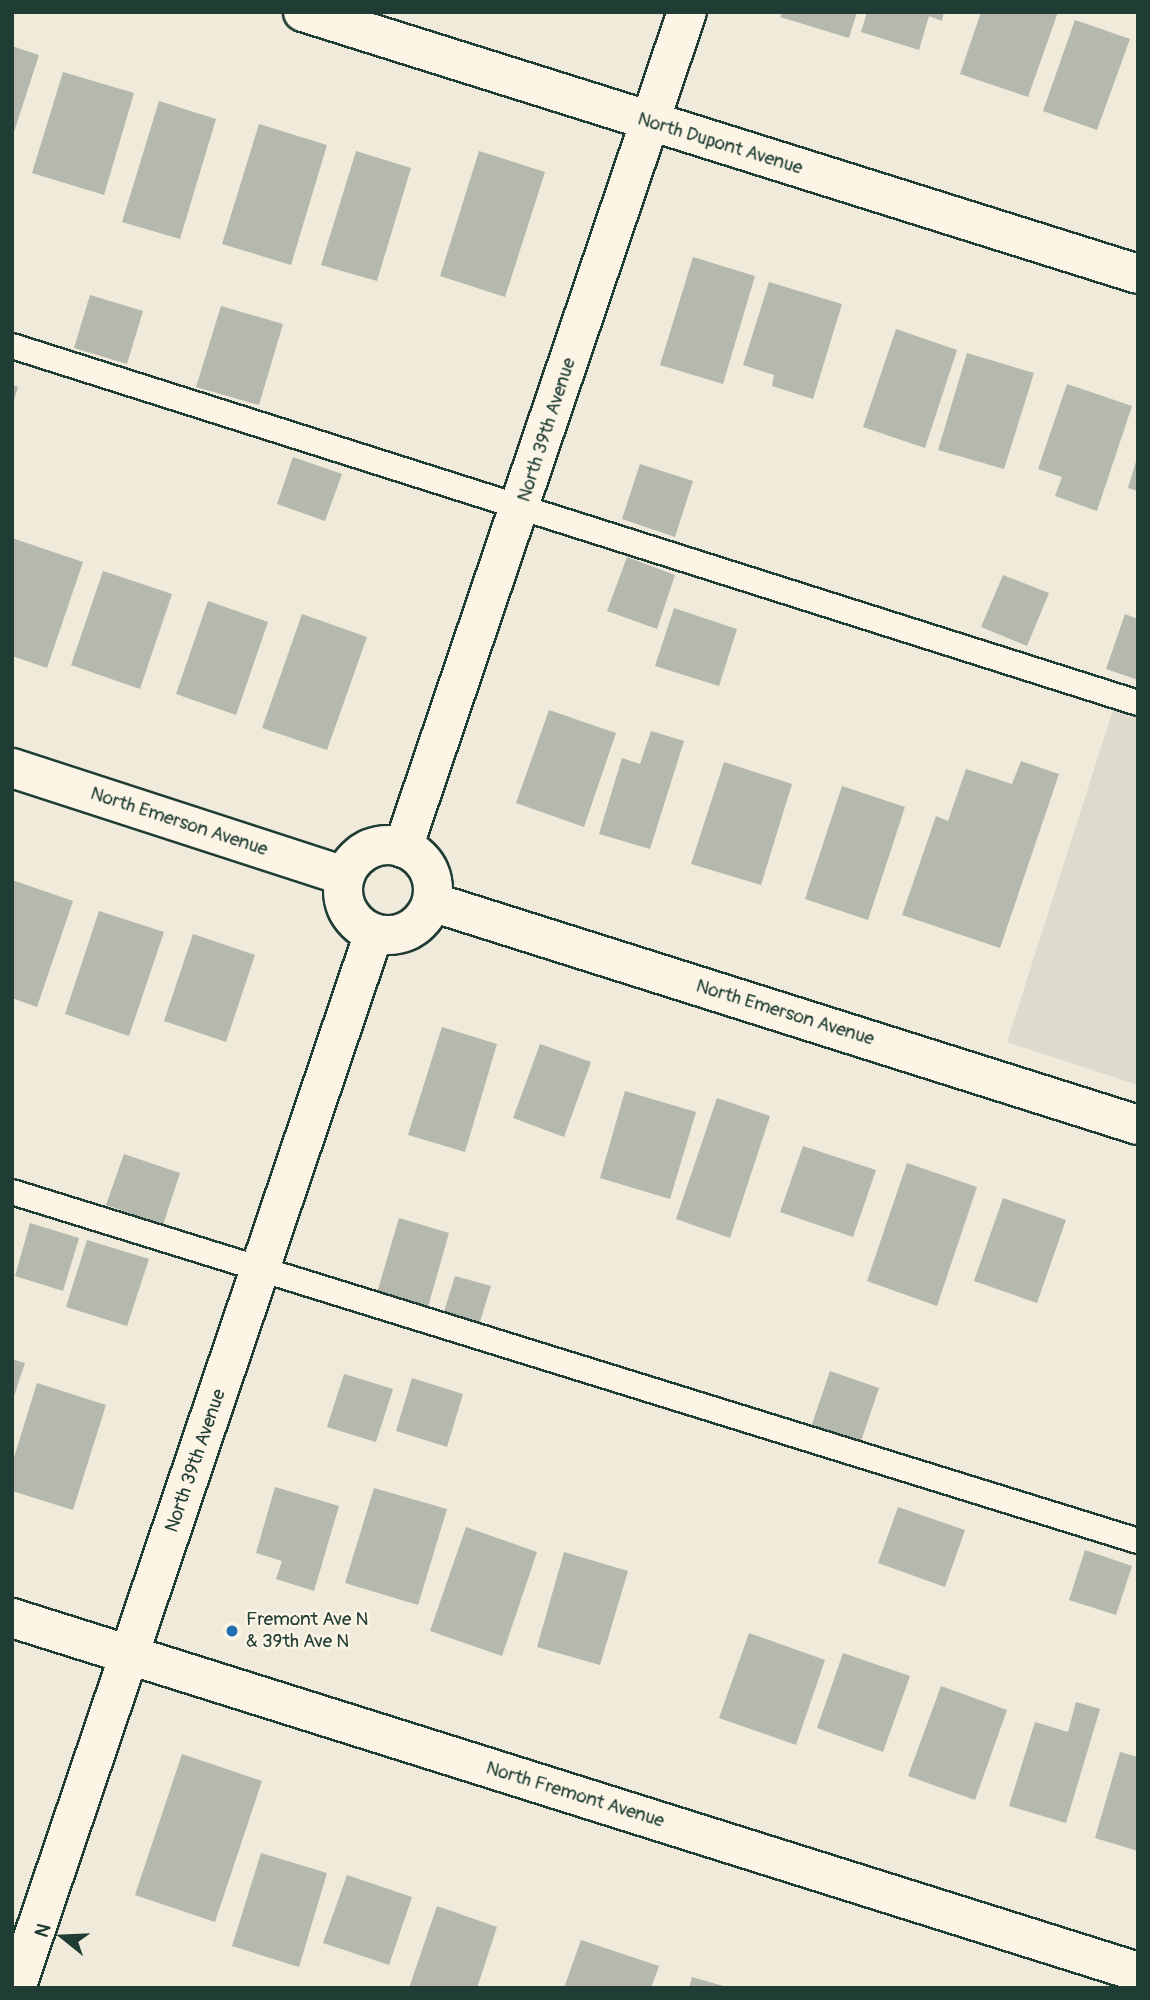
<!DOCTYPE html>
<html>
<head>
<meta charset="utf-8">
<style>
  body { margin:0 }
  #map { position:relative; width:1150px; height:2000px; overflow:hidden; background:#efeada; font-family:Pangolin,sans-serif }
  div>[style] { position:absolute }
  .built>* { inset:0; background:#dedbcc }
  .building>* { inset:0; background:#b5b9ad }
  .roads { filter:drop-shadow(2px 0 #1f3d34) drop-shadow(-2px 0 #1f3d34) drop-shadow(0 2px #1f3d34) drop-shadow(0 -2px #1f3d34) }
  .service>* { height:24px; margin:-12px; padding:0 12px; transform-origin:12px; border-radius:12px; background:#fcf5e5 }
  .minor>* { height:38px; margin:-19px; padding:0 19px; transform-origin:19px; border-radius:19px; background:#fcf5e5 }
  .minor>.ring { margin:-19px; padding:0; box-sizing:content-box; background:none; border:38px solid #fcf5e5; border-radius:50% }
  .tertiary>* { height:38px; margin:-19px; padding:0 19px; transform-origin:19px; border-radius:19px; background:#fcf5e5 }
  .dots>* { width:19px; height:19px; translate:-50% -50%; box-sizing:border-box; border:4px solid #fcf5e5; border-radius:50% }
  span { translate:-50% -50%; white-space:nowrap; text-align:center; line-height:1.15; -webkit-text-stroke:5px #fcf5e5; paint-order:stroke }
  .street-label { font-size:19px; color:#1f3d34 }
  .poi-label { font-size:19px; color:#1f3d34 }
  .left { translate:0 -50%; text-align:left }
  .frame { position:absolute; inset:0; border:14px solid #1f3d34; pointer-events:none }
  .north { position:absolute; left:28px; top:1902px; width:70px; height:70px; -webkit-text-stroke:5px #fcf5e5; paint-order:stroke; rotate:288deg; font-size:19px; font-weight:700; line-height:28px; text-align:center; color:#1f3d34 }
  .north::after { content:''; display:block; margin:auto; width:24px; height:32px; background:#1f3d34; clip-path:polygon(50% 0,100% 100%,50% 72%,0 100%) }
</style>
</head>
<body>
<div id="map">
  <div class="built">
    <i style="clip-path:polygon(1121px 685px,1138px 690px,1138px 1085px,1007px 1042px)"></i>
  </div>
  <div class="building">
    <i style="clip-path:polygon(782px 12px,857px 12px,849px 38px,780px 17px)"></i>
    <i style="clip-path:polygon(867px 12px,944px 12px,942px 21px,929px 16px,919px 50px,861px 32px)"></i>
    <i style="clip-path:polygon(981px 12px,1058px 12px,1028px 97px,960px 74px)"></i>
    <i style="clip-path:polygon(1075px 20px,1130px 39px,1097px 130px,1043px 111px)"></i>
    <i style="clip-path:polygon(12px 46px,39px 55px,13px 135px,12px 135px)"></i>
    <i style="clip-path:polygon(63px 72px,134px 93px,104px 195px,32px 173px)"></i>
    <i style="clip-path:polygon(159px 101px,216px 119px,180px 239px,122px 222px)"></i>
    <i style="clip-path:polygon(259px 124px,327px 145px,291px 265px,222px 244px)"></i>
    <i style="clip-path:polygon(356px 151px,411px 168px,377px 281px,321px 265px)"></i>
    <i style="clip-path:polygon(479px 151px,545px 172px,505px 297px,440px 276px)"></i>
    <i style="clip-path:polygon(693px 257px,755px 276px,723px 384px,660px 365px)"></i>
    <i style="clip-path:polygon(769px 282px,842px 304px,813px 399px,772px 386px,774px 375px,743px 365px)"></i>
    <i style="clip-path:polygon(90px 295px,143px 311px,127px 364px,74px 348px)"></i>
    <i style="clip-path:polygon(221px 306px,283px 324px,259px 405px,196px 387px)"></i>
    <i style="clip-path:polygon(896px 329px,957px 350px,925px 448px,863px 427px)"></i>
    <i style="clip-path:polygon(967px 353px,1034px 373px,1004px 469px,938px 450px)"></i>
    <i style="clip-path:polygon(1067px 384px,1132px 406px,1097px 511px,1055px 496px,1062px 477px,1038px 469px)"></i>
    <i style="clip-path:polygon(12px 385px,18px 387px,13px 403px,12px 403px)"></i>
    <i style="clip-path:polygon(293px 457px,342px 474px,325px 521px,277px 504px)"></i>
    <i style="clip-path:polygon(1137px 458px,1138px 458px,1138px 491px,1128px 488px)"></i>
    <i style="clip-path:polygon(640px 464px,693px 481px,675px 537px,622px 519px)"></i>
    <i style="clip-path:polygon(12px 538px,83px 562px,47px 668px,12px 656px)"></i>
    <i style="clip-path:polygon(627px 557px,675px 575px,657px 629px,607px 611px)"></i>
    <i style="clip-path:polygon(103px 571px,172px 594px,140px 689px,71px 665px)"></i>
    <i style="clip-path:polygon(1003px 575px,1049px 593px,1027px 646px,981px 627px)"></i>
    <i style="clip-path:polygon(208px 601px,268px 622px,236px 715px,176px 694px)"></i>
    <i style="clip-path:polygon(674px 608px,737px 629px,719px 686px,655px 666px)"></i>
    <i style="clip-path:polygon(302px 614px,367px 637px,327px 750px,262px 728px)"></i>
    <i style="clip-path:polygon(1125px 614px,1138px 619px,1138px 680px,1106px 669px)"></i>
    <i style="clip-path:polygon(549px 710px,616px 733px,584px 827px,516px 803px)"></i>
    <i style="clip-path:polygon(651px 731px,684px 741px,650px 849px,599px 834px,622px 758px,640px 764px)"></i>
    <i style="clip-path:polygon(1021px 761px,1059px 774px,1000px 948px,902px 915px,936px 816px,948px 821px,966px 769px,1012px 784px)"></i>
    <i style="clip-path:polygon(724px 762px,792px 784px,761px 885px,691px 864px)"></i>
    <i style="clip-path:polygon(842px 786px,905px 807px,868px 920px,805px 899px)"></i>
    <i style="clip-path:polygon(12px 880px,73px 901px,37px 1007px,12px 998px)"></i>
    <i style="clip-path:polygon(99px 911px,164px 932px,129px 1036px,65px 1014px)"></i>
    <i style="clip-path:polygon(193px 934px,255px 955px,226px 1042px,164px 1021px)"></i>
    <i style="clip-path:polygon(442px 1027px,497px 1044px,465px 1152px,408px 1135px)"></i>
    <i style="clip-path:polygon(540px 1044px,591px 1062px,564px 1137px,513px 1118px)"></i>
    <i style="clip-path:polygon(625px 1091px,696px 1112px,670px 1199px,600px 1178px)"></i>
    <i style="clip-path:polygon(717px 1098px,770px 1116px,730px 1238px,676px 1219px)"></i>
    <i style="clip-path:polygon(803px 1146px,876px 1170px,853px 1237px,780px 1212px)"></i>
    <i style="clip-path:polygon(124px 1154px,180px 1173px,163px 1225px,106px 1205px)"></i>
    <i style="clip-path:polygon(907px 1163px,977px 1187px,937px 1306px,867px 1281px)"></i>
    <i style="clip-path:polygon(1003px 1198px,1066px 1220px,1037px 1303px,974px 1281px)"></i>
    <i style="clip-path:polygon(399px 1218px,449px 1233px,428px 1307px,377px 1293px)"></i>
    <i style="clip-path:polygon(30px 1223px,79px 1238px,63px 1291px,15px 1276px)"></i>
    <i style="clip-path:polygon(87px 1240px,149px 1259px,127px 1326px,66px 1307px)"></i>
    <i style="clip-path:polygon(455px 1276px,491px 1286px,479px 1325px,443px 1315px)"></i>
    <i style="clip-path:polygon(12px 1359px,25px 1363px,13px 1399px,12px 1399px)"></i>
    <i style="clip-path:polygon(830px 1371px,879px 1388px,859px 1447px,810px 1430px)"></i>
    <i style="clip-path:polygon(344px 1374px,393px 1389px,376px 1442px,327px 1427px)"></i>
    <i style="clip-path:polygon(412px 1378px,463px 1394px,447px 1447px,396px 1431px)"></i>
    <i style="clip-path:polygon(37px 1383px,106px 1405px,73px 1510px,12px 1491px,12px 1464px)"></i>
    <i style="clip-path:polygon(275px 1487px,339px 1506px,314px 1591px,276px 1579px,282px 1561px,256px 1553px)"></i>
    <i style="clip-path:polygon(374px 1488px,447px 1509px,418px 1605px,345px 1583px)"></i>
    <i style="clip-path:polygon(898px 1507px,965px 1530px,945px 1587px,878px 1563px)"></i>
    <i style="clip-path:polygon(466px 1527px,537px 1552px,502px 1656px,430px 1631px)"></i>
    <i style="clip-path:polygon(1085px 1550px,1132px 1566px,1116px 1615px,1069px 1600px)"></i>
    <i style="clip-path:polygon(564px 1552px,628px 1571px,600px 1665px,537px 1647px)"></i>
    <i style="clip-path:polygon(749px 1633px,825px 1660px,796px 1745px,719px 1718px)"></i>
    <i style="clip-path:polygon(843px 1653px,910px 1676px,883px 1752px,817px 1728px)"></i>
    <i style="clip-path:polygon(941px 1686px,1007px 1710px,975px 1800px,908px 1776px)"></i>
    <i style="clip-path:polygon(1076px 1702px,1100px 1709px,1066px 1823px,1009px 1806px,1035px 1722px,1068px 1732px)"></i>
    <i style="clip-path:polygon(1120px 1752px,1138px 1757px,1138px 1851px,1095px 1838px)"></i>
    <i style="clip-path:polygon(182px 1754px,262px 1781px,215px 1922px,135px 1895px)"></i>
    <i style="clip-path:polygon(261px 1853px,327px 1873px,299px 1967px,232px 1946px)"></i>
    <i style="clip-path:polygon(347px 1875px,412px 1897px,389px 1965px,323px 1943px)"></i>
    <i style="clip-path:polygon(437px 1906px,497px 1927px,477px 1988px,409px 1988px)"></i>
    <i style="clip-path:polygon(581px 1940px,659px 1966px,651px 1988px,564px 1988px)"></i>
    <i style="clip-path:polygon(692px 1977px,727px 1987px,727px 1988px,689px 1988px)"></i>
  </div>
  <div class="roads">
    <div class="service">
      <i style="left:12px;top:346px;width:1181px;rotate:17.59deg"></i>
      <i style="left:12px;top:1192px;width:1179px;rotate:17.22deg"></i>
    </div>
    <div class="minor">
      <i style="left:303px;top:12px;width:875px;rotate:17.42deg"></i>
      <i style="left:12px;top:768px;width:350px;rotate:18deg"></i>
      <i class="ring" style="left:343px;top:845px;width:52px;height:52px"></i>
      <i style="left:403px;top:848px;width:883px;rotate:-71.24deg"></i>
      <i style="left:432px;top:902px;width:740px;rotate:17.53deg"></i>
      <i style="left:16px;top:1988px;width:1114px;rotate:-71.26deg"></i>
    </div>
    <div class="tertiary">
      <i style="left:12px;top:1618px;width:1180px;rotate:17.45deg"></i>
    </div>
  </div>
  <div class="dots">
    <i style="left:232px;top:1631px;background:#1f6fb2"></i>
  </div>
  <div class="street-label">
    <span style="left:720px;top:144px;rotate:17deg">North Dupont Avenue</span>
    <span style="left:547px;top:430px;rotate:-72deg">North 39th Avenue</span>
    <span style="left:179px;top:822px;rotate:18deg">North Emerson Avenue</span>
    <span style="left:785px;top:1013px;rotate:17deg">North Emerson Avenue</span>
    <span style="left:196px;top:1461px;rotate:-71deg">North 39th Avenue</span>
    <span style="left:575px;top:1795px;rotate:17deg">North Fremont Avenue</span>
  </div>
  <div class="poi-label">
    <span class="left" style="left:246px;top:1631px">Fremont Ave N<br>&amp; 39th Ave N</span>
  </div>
  <div class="frame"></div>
  <div class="north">N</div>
</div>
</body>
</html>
